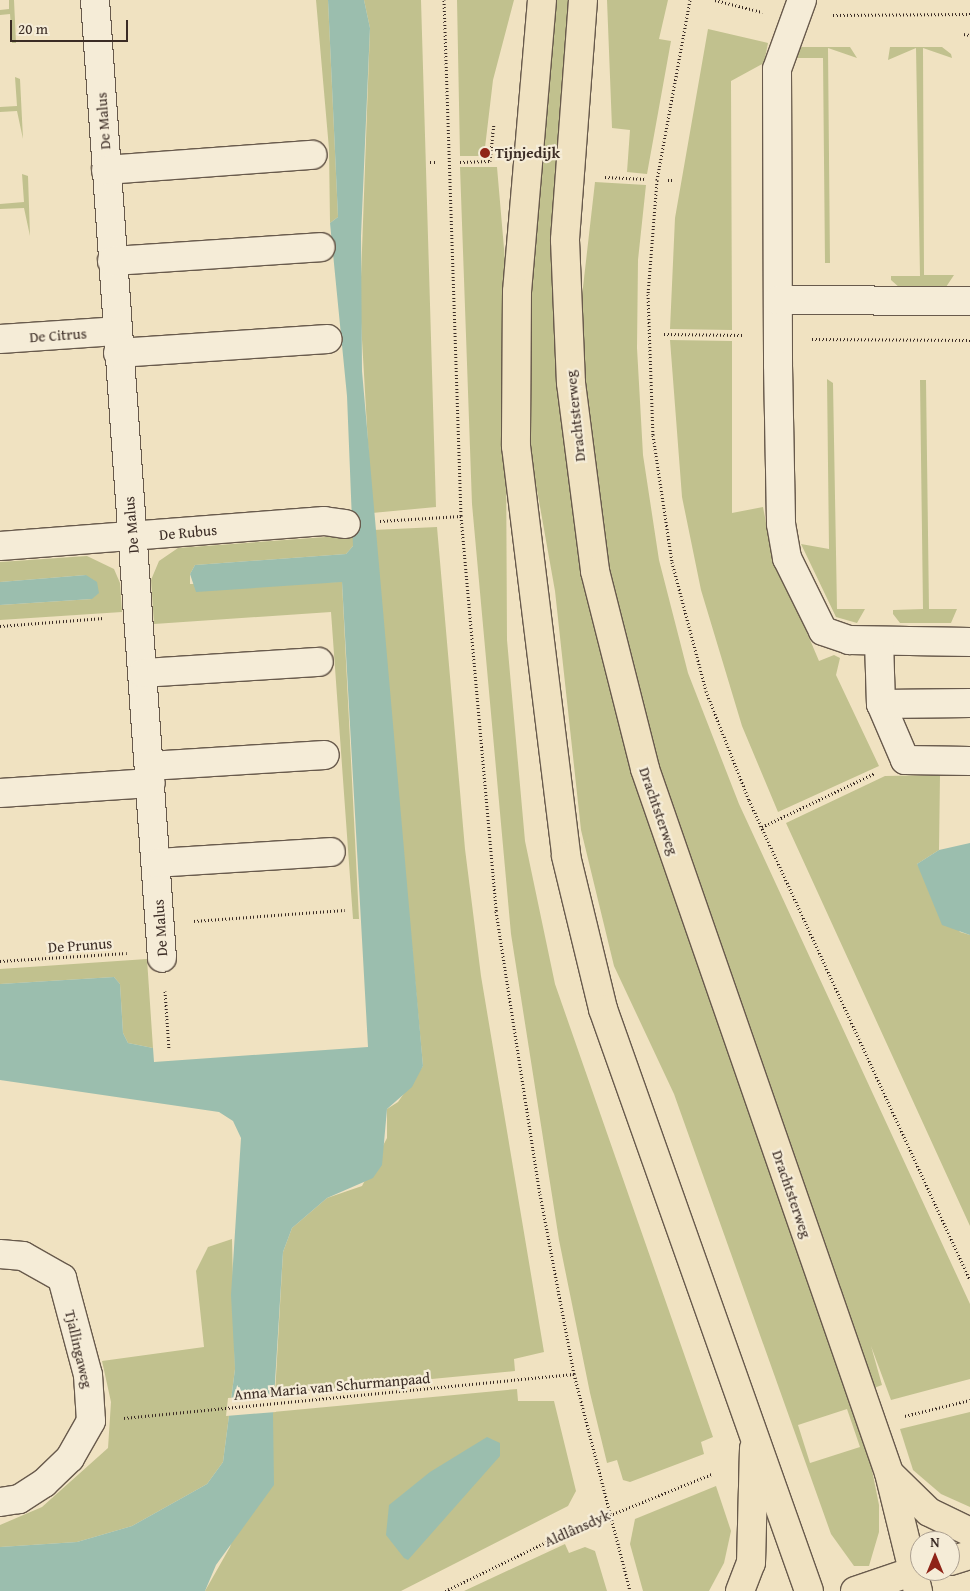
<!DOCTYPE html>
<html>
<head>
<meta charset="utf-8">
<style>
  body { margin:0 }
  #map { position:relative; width:970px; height:1591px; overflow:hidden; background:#f0e2c1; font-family:"Gentium Book Plus",serif }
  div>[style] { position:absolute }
  .green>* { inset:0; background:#c1c18e }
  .water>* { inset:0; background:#9bbeae }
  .pier>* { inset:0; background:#f0e2c1 }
  .path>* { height:3px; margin-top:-1.5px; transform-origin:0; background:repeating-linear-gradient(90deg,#3b2c25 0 1px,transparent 0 3.5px) }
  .roads { filter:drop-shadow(1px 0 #685a4c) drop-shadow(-1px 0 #685a4c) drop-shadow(0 1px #685a4c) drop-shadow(0 -1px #685a4c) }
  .minor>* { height:28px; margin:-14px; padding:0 14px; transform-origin:14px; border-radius:14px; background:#f5ecd7 }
  .major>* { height:28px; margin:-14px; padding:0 14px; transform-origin:14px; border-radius:14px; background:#f0e2c1 }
  .dots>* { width:14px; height:14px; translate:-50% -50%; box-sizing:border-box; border:2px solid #f5ecd7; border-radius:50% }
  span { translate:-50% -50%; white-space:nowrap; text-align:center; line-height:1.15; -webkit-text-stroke:4.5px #f5ecd7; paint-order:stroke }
  .street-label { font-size:15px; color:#3b2c25 }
  .poi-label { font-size:15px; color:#3b2c25; font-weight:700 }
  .left { translate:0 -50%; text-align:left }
  .north { position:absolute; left:910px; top:1531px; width:50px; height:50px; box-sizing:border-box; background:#f5ecd7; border:1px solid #ab9f90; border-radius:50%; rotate:0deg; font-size:14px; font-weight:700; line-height:20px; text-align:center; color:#3b2c25 }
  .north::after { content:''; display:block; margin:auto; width:18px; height:22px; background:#8f2418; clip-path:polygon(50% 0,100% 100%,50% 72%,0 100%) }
  .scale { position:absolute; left:10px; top:20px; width:118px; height:22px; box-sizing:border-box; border:2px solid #3b2c25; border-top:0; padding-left:6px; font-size:15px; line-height:18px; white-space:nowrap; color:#3b2c25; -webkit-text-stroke:4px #f5ecd7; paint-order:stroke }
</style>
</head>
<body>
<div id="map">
  <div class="green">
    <i style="clip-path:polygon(9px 0,14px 0,16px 43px,12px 43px,10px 14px,0 15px,0 10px,9px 9px)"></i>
    <i style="clip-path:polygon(316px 0,328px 0,338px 217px,330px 223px,329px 149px)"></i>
    <i style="clip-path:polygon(364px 0,421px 0,436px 507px,372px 513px,360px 305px,370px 28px)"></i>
    <i style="clip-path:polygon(457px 0,514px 0,493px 80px,484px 156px,460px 156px)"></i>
    <i style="clip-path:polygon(evenodd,553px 0,572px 0,558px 354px,583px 566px,615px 708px,641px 797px,867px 1445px,879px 1505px,879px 1532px,869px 1566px,854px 1566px,831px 1534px,674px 1094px,614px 966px,581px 830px,555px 591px,526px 428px,530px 212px,553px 0,847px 1409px,860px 1447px,810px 1463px,798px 1425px,847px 1409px)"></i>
    <i style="clip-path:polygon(607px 0,668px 0,659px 39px,671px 41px,647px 174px,627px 172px,630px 130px,612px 128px)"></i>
    <i style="clip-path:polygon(708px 29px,768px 43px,764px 63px,731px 81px,732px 330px,670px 329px,675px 218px)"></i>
    <i style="clip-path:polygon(800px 47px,850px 47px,857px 58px,828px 48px,830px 263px,825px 263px,823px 58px,794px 58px)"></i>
    <i style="clip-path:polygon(890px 47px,942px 47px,951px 54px,952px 58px,923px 48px,924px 275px,954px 275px,946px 287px,900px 288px,891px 280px,891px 276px,920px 276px,916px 48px,888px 60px)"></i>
    <i style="clip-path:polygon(15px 77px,20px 79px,23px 139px,17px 111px,0 112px,0 107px,17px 106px)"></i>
    <i style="clip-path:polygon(460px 167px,497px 167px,505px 260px,507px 640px,525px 841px,555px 984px,713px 1437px,701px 1442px,704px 1454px,630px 1482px,623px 1480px,617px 1460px,607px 1463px,590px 1393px,559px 1240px,511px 934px,472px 504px)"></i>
    <i style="clip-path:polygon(22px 174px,28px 176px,30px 236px,24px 208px,0 209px,0 204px,24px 202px)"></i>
    <i style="clip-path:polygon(595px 182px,646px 185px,638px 260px,637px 348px,643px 455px,659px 560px,688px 673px,739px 804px,970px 1304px,970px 1379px,891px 1400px,871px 1346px,882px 1385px,871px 1389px,663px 794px,607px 578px,578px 331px)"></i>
    <i style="clip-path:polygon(670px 340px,732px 341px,732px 513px,763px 507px,771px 548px,819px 661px,834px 655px,840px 658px,836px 675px,879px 766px,778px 812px,742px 726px,701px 590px,682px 497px)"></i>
    <i style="clip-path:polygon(827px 379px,833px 383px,837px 609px,865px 609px,857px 623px,836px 617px,801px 544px,829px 549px)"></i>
    <i style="clip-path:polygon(920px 380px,926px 380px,929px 609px,957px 609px,951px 623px,900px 623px,893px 614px,893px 610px,923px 609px)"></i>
    <i style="clip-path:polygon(437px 527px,465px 849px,481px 976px,544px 1352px,514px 1359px,515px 1371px,275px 1394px,283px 1252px,292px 1228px,327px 1198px,362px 1186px,387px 1138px,387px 1109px,398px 1102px,423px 1066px,373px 530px)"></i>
    <i style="clip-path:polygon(353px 535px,353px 546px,346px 554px,195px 565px,190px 574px,190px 584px,342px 582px,359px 919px,353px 919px,331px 612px,154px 624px,151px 580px,159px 561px,178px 548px)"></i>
    <i style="clip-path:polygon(87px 556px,114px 569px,120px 583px,122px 612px,0 620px,0 605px,92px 599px,86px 575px,0 582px,0 562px)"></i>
    <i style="clip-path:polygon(940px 775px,939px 850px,917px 864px,960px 932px,970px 935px,970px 1226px,786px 823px,885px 776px)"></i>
    <i style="clip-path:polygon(147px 959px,153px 1048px,128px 1043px,123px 1033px,120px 984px,114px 977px,0 984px,0 969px)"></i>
    <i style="clip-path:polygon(232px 1239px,235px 1369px,223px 1462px,207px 1484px,132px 1526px,77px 1542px,0 1547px,0 1525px,42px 1507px,108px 1448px,111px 1402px,102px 1361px,204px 1347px,196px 1271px,208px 1247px)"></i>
    <i style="clip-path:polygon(517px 1389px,518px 1401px,554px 1401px,576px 1491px,568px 1506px,401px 1591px,205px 1591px,230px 1547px,273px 1412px)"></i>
    <i style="clip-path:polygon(970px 1412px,970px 1507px,941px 1494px,913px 1470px,900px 1429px)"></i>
    <i style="clip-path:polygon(716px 1486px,731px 1531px,724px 1563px,709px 1591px,643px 1591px,630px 1544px,635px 1519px)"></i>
    <i style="clip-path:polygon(565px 1544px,569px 1553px,585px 1547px,595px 1551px,607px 1591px,464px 1591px)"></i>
  </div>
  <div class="water">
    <i style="clip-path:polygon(328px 0,364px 0,370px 28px,361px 236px,362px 371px,423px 1066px,412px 1087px,387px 1109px,382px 1165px,373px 1178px,327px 1198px,292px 1228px,283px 1252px,273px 1415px,274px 1485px,216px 1565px,205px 1591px,0 1591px,0 1547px,77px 1542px,132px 1526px,207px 1484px,223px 1462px,235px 1369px,231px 1295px,241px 1138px,233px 1121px,219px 1112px,0 1080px,0 984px,114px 977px,120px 984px,123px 1033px,128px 1043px,153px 1048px,154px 1062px,368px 1047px,342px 582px,196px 592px,190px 574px,195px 565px,346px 554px,353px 546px,347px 396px,330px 223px,338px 217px)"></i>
    <i style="clip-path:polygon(86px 575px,97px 582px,99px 593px,92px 599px,0 605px,0 582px)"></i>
    <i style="clip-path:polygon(970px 843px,970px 935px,942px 925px,917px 864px,939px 850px)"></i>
    <i style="clip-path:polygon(487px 1437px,500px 1443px,500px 1456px,408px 1560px,404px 1558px,386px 1535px,389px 1505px,430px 1472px)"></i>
  </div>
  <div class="pier">
    <i style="clip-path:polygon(277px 1394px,276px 1412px,226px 1416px,228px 1398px)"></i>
  </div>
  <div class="path">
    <i style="left:444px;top:0;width:516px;rotate:88.11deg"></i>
    <i style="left:461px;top:516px;width:397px;rotate:84.9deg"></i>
    <i style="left:496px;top:911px;width:286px;rotate:81.2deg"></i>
    <i style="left:540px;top:1194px;width:183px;rotate:79.3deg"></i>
    <i style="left:574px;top:1374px;width:224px;rotate:75.5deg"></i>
    <i style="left:690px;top:0;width:183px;rotate:100.4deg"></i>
    <i style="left:657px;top:180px;width:114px;rotate:94.5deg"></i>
    <i style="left:648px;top:294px;width:141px;rotate:88deg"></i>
    <i style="left:653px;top:435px;width:128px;rotate:81.5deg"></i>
    <i style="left:672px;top:562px;width:133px;rotate:75.2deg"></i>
    <i style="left:706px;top:691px;width:117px;rotate:68.5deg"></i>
    <i style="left:749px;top:800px;width:528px;rotate:65.28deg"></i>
    <i style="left:715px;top:0;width:49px;rotate:14.3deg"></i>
    <i style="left:833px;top:15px;width:137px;rotate:-0.4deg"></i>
    <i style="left:964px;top:34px;width:6px;rotate:9deg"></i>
    <i style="left:430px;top:162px;width:6px"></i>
    <i style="left:460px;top:162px;width:30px;rotate:-2deg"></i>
    <i style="left:490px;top:161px;width:36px;rotate:-84deg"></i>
    <i style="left:605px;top:177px;width:42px;rotate:2.7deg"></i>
    <i style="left:668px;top:180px;width:5px"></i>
    <i style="left:664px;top:334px;width:79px;rotate:0.7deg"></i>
    <i style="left:812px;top:339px;width:158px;rotate:0.4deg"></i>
    <i style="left:380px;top:521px;width:81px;rotate:-3.5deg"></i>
    <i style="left:0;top:626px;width:104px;rotate:-4.4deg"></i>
    <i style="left:762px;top:827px;width:125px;rotate:-25.5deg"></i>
    <i style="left:194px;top:921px;width:151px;rotate:-4.2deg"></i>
    <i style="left:0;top:961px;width:127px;rotate:-3.6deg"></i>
    <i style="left:165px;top:991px;width:58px;rotate:86.1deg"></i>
    <i style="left:905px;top:1416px;width:67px;rotate:-13.8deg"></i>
    <i style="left:124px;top:1418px;width:452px;rotate:-5.6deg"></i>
    <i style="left:445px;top:1591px;width:129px;rotate:-25.8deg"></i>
    <i style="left:561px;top:1535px;width:163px;rotate:-22deg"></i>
  </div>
  <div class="roads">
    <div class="minor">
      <i style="left:95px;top:0;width:960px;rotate:86deg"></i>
      <i style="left:802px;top:0;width:73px;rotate:109.9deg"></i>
      <i style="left:777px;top:69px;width:296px;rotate:89.8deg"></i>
      <i style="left:778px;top:365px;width:159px;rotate:88.9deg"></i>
      <i style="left:781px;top:524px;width:35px;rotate:80deg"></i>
      <i style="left:787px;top:558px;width:81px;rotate:63.7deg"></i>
      <i style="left:823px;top:631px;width:28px;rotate:19deg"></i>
      <i style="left:849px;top:640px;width:121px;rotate:0.9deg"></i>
      <i style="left:106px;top:170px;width:207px;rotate:-4.2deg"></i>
      <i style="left:112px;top:261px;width:209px;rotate:-3.8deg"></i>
      <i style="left:778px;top:300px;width:192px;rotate:0.3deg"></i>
      <i style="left:0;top:339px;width:116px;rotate:-3.9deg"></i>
      <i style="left:118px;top:353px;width:210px;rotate:-3.8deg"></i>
      <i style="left:0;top:546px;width:325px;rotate:-4.4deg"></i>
      <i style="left:324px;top:521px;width:22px;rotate:8deg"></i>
      <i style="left:879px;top:641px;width:63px;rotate:88.2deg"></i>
      <i style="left:881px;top:704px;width:61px;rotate:66.8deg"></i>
      <i style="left:905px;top:760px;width:65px;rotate:0.9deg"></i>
      <i style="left:143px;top:673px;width:176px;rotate:-3.6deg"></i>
      <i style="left:881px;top:704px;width:89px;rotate:-0.6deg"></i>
      <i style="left:149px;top:766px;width:176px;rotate:-3.6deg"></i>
      <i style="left:0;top:793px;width:151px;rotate:-3.8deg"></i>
      <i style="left:156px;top:863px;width:175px;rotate:-3.6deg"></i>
      <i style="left:0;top:1254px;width:23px;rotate:5deg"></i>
      <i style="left:23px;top:1256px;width:45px;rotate:29.4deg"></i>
      <i style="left:62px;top:1278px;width:100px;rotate:75deg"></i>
      <i style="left:88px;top:1375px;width:46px;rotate:86.3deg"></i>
      <i style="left:91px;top:1421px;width:43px;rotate:119.6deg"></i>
      <i style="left:70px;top:1458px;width:36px;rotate:136deg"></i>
      <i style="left:44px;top:1483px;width:30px;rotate:147deg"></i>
      <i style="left:19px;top:1499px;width:19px;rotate:171deg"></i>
    </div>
    <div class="major">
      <i style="left:542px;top:0;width:293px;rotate:94.9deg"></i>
      <i style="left:517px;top:292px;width:154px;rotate:90.4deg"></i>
      <i style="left:516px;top:446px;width:413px;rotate:83deg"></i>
      <i style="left:566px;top:856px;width:157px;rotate:76.4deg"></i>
      <i style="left:603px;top:1009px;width:617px;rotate:70.51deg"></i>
      <i style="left:583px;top:0;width:241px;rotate:94.3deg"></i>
      <i style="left:565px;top:240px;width:143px;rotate:87.6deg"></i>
      <i style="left:571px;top:383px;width:190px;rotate:82.7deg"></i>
      <i style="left:595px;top:571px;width:204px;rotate:75.8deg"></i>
      <i style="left:645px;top:769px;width:745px;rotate:70.88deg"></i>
      <i style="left:889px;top:1473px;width:122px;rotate:76.2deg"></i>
      <i style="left:890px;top:1474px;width:54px;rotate:44.3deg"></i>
      <i style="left:929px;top:1512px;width:46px;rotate:26deg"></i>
      <i style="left:950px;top:1561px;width:21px;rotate:-17deg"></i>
      <i style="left:740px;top:1591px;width:30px;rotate:-69deg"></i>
      <i style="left:751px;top:1563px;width:115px;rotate:-88.5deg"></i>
      <i style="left:855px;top:1591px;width:69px;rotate:-18.7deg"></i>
    </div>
  </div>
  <div class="dots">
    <i style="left:485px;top:153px;background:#8f2418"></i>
  </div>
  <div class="street-label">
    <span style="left:103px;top:121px;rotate:-94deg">De Malus</span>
    <span style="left:58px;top:335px;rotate:-4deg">De Citrus</span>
    <span style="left:575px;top:416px;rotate:-96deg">Drachtsterweg</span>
    <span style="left:131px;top:525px;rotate:-95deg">De Malus</span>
    <span style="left:188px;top:532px;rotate:-5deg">De Rubus</span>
    <span style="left:659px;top:811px;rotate:71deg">Drachtsterweg</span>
    <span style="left:160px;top:928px;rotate:-94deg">De Malus</span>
    <span style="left:80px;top:945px;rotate:-4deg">De Prunus</span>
    <span style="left:792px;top:1194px;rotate:71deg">Drachtsterweg</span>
    <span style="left:79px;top:1349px;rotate:77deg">Tjallingaweg</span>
    <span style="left:332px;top:1386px;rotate:-5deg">Anna Maria van Schurmanpaad</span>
    <span style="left:577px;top:1528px;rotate:-24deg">Aldlânsdyk</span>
  </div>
  <div class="poi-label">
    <span class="left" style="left:495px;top:153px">Tijnjedijk</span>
  </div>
  <div class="north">N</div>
  <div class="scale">20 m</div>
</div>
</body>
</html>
